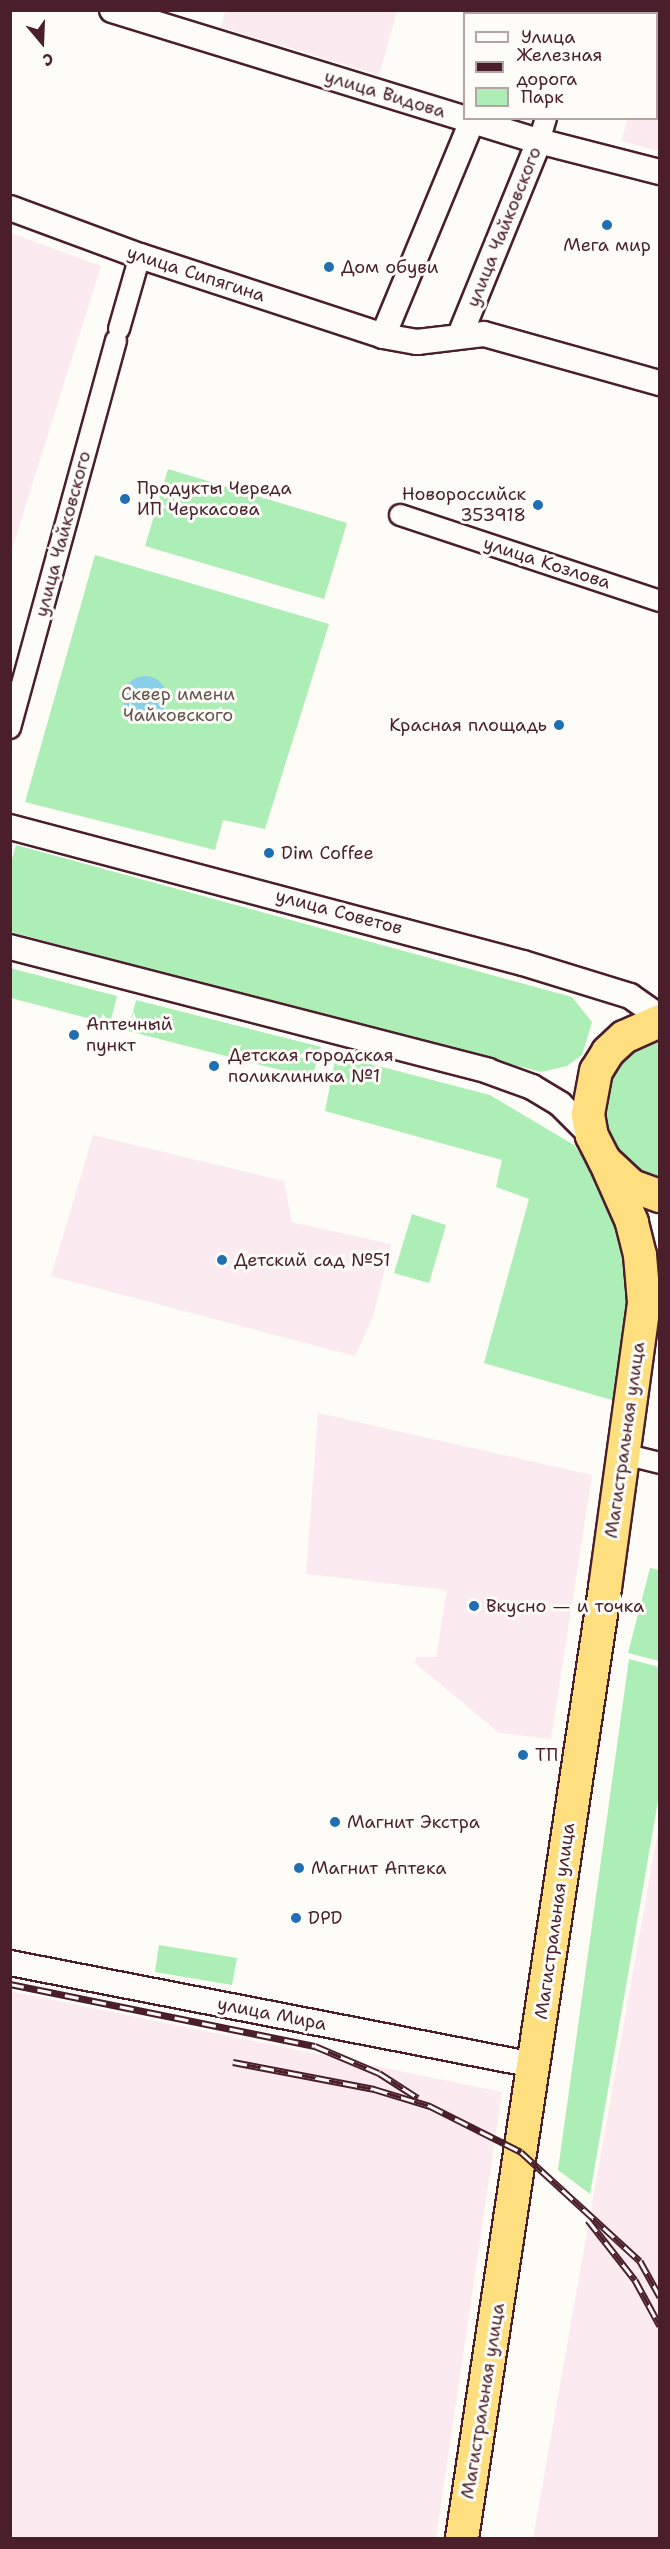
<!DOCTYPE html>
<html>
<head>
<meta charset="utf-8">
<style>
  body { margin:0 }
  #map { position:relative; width:670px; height:2549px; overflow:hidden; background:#fdfcf7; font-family:"Shantell Sans",sans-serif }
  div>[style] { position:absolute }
  .built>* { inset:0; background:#fbebf0 }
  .green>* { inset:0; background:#adeeb7 }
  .water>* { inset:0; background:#89cfea }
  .round { border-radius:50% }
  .roads { filter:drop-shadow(2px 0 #4a1f2b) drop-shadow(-2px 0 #4a1f2b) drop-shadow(0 2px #4a1f2b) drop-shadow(0 -2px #4a1f2b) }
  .minor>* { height:20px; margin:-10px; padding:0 10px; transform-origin:10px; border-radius:10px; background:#fdfcf7 }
  .tertiary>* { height:24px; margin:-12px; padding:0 12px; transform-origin:12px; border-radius:12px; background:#fdfcf7 }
  .trunk>* { height:32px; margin:-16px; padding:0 16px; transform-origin:16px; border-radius:16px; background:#fedf80 }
  .rail>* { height:7px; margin-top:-3.5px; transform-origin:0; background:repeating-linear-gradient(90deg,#fdfcf7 0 14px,#4a1f2b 0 28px); box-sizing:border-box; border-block:2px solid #4a1f2b }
  .dots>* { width:16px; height:16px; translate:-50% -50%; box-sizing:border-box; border:3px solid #fdfcf7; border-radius:50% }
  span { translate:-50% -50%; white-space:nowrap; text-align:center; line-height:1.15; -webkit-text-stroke:6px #fdfcf7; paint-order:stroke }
  .street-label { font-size:18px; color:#4a1f2b }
  .poi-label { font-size:18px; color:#4a1f2b }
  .left { translate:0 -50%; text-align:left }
  .right { translate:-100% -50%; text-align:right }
  .park-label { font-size:18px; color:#63534e }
  .frame { position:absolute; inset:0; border:12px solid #4a1f2b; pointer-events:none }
  .legend { position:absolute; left:463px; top:12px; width:195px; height:108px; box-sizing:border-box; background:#fdfcf7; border:2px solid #b5a4a5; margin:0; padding:8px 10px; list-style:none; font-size:18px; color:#4a1f2b }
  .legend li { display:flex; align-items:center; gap:12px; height:30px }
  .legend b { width:30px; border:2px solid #b5a4a5 }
  .north { position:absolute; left:12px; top:12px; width:60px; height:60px; -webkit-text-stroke:4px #fdfcf7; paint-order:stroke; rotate:161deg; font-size:16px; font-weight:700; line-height:24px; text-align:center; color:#4a1f2b }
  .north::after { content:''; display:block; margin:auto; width:21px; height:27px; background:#4a1f2b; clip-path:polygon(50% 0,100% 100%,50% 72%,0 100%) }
</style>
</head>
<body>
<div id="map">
  <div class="built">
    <i style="clip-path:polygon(225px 11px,225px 10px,397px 11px,379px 75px,221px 27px)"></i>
    <i style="clip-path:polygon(659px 17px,659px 151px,621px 141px,628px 119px,656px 118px)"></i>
    <i style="clip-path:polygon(11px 233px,101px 266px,11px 552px,10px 233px)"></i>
    <i style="clip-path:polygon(93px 1135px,284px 1181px,292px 1222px,391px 1244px,373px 1317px,355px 1356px,51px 1276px)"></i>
    <i style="clip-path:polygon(318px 1413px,592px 1475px,551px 1739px,499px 1733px,415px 1663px,416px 1657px,436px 1657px,447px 1590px,306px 1574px)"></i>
    <i style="clip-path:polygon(659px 1824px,659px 2538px,533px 2538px)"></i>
    <i style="clip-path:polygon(10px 1991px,502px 2092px,436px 2538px,11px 2538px)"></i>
  </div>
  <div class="green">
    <i style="clip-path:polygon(168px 469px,347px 523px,324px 599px,145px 546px)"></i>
    <i style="clip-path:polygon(95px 555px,329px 624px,265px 829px,223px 820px,215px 850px,25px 802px)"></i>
    <i style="clip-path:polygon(16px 845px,572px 997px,592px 1022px,582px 1055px,567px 1066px,541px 1072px,11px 932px,11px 863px)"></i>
    <i style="clip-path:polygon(10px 968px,117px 996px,110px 1024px,11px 998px)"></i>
    <i style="clip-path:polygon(136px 1000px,321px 1047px,312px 1078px,128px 1031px)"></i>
    <i style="clip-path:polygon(659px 1036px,659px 1183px,623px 1163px,601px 1120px,604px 1085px,623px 1056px)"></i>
    <i style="clip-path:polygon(336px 1055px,490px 1095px,574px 1145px,593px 1171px,615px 1217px,628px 1268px,631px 1316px,619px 1402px,484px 1363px,529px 1199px,496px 1187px,502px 1160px,325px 1111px)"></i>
    <i style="clip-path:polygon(412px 1214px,446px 1225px,429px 1283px,394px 1273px)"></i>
    <i style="clip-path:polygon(650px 1568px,659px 1570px,659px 1661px,628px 1653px)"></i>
    <i style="clip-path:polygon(629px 1659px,659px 1667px,659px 1795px,590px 2194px,558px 2170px)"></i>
    <i style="clip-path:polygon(159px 1945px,237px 1958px,232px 1985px,155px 1972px)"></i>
  </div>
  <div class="water">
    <i class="round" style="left:123px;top:676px;width:44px;height:44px"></i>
  </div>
  <div class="roads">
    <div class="minor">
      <i style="left:505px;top:14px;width:4px;rotate:-76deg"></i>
      <i style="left:581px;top:14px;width:4px;rotate:-76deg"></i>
      <i style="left:539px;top:141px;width:24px;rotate:-73deg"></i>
      <i style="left:119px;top:329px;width:76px;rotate:-74deg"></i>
      <i style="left:400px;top:515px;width:274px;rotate:18.3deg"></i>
      <i style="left:10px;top:728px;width:402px;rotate:-74.7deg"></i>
      <i style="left:624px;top:1454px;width:37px;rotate:14deg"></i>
    </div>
    <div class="tertiary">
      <i style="left:112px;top:10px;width:447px;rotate:17.1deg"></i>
      <i style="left:539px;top:141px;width:125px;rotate:14.4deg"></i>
      <i style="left:10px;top:208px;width:139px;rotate:20.3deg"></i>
      <i style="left:140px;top:256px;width:256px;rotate:18.2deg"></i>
      <i style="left:383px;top:336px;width:35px;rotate:10deg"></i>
      <i style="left:417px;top:342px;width:67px;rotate:-6.8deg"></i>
      <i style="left:484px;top:334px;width:183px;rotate:15.6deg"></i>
      <i style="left:460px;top:335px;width:209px;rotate:-67.8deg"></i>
      <i style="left:383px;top:336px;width:233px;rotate:-67.5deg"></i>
      <i style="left:10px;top:827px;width:531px;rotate:14.85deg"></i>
      <i style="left:523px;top:963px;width:112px;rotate:17.1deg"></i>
      <i style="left:630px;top:996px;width:37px;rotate:35deg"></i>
      <i style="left:10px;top:947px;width:494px;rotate:14.5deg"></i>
      <i style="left:488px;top:1071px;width:47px;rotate:20deg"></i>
      <i style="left:532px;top:1087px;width:33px;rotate:31deg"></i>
      <i style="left:560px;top:1104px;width:45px;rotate:45deg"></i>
      <i style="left:10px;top:1963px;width:534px;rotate:11.02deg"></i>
    </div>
    <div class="trunk">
      <i style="left:660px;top:1021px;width:39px;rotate:156deg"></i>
      <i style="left:624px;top:1037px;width:22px;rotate:137deg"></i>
      <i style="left:608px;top:1052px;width:22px;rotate:122deg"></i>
      <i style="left:596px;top:1071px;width:44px;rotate:100.5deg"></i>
      <i style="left:588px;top:1114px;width:22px;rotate:80deg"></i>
      <i style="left:592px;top:1136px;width:28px;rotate:63deg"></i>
      <i style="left:605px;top:1161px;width:37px;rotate:43deg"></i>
      <i style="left:632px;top:1186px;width:30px;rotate:20deg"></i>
      <i style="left:462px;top:2538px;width:961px;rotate:-81.44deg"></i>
      <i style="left:605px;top:1588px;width:289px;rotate:-82.2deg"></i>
      <i style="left:644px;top:1302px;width:47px;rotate:-94.9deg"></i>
      <i style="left:640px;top:1255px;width:34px;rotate:-104deg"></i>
      <i style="left:632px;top:1222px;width:67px;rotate:-113.9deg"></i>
    </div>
  </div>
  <div class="rail">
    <i style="left:10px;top:1984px;width:311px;rotate:11.5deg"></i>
    <i style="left:315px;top:2046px;width:69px;rotate:22.9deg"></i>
    <i style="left:379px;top:2073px;width:46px;rotate:32.7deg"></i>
    <i style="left:233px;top:2062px;width:144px;rotate:10.8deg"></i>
    <i style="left:374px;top:2089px;width:59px;rotate:16.9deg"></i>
    <i style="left:430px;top:2106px;width:102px;rotate:26.8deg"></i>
    <i style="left:521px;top:2152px;width:161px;rotate:42.5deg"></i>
    <i style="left:640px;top:2261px;width:41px;rotate:60.9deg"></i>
    <i style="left:588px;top:2220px;width:76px;rotate:51.9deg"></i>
    <i style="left:635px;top:2280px;width:52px;rotate:61.5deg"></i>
  </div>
  <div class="dots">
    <i style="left:607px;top:225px;background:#1f6fb2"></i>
    <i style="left:329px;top:267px;background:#1f6fb2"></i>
    <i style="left:125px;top:499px;background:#1f6fb2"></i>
    <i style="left:538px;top:505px;background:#1f6fb2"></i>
    <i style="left:559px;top:725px;background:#1f6fb2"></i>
    <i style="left:269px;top:853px;background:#1f6fb2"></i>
    <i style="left:74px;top:1035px;background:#1f6fb2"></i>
    <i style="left:214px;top:1066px;background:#1f6fb2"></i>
    <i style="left:222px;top:1260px;background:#1f6fb2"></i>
    <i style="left:474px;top:1606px;background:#1f6fb2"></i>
    <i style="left:523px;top:1755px;background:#1f6fb2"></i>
    <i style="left:335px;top:1822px;background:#1f6fb2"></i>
    <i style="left:299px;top:1868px;background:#1f6fb2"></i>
    <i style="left:296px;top:1918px;background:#1f6fb2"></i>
  </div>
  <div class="street-label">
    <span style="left:385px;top:94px;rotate:17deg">улица Видова</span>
    <span style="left:504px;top:227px;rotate:-68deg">улица Чайковского</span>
    <span style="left:196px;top:274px;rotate:18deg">улица Сипягина</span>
    <span style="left:63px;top:534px;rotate:-75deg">улица Чайковского</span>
    <span style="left:547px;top:563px;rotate:18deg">улица Козлова</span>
    <span style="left:339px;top:912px;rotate:15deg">улица Советов</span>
    <span style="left:625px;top:1440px;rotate:-82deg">Магистральная улица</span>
    <span style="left:555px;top:1921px;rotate:-82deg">Магистральная улица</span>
    <span style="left:272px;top:2014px;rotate:11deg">улица Мира</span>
    <span style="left:483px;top:2401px;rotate:-81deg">Магистральная улица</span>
  </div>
  <div class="poi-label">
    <span style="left:607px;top:245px">Мега мир</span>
    <span class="left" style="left:341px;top:267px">Дом обуви</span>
    <span class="left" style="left:137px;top:499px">Продукты Череда<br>ИП Черкасова</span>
    <span class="right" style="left:526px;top:505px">Новороссийск<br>353918</span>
    <span class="right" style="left:547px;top:725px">Красная площадь</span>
    <span class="left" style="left:281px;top:853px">Dim Coffee</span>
    <span class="left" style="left:86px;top:1035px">Аптечный<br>пункт</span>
    <span class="left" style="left:228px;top:1066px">Детская городская<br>поликлиника №1</span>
    <span class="left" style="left:234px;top:1260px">Детский сад №51</span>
    <span class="left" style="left:486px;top:1606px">Вкусно — и точка</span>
    <span class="left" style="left:535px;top:1755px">ТП</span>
    <span class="left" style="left:347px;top:1822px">Магнит Экстра</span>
    <span class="left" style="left:311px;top:1868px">Магнит Аптека</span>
    <span class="left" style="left:308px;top:1918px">DPD</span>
  </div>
  <div class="park-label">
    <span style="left:178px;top:705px">Сквер имени<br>Чайковского</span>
  </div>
  <div class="frame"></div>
  <ul class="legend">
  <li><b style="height:8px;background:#fdfcf7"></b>Улица</li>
  <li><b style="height:8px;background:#4a1f2b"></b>Железная дорога</li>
  <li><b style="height:16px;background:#adeeb7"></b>Парк</li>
  </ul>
  <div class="north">С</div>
</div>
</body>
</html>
